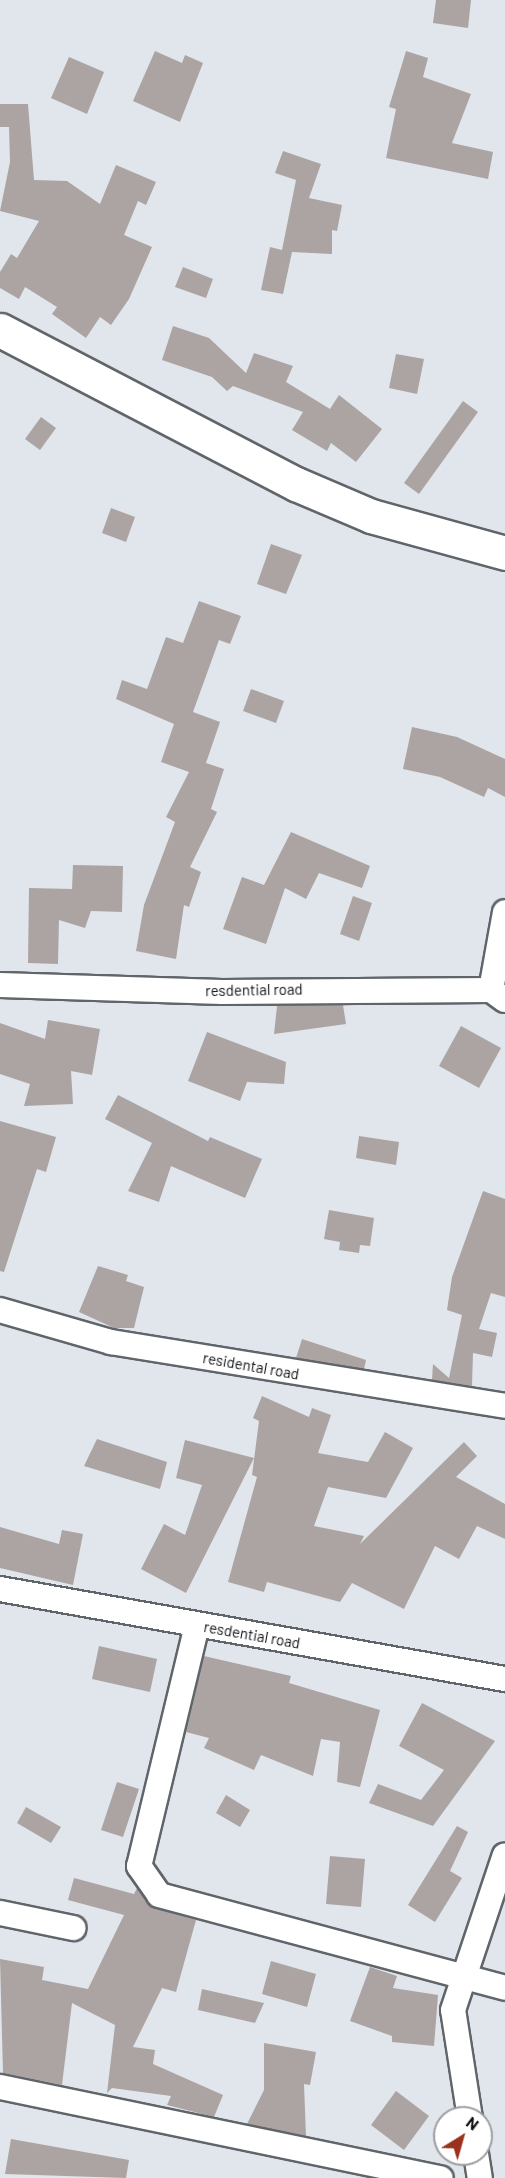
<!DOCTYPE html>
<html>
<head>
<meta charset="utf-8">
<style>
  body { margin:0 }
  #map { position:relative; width:505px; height:2178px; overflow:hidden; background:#e0e6ec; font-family:Barlow,sans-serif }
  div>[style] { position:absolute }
  .building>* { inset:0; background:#aca4a2 }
  .roads { filter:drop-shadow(2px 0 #60656a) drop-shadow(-2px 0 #60656a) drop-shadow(0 2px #60656a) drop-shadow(0 -2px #60656a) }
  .minor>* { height:24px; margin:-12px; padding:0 12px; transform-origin:12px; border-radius:12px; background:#fff }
  .highway>* { height:33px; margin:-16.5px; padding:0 16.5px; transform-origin:16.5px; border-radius:16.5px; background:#fff }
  span { translate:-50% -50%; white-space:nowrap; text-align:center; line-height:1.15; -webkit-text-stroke:4.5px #fff; paint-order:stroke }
  .street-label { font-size:15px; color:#0d0f11 }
  .north { position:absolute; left:433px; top:2106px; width:60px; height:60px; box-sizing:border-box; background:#fff; border:2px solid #9e9fa0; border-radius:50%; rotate:37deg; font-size:16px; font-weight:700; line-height:24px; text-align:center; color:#0d0f11 }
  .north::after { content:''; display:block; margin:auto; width:21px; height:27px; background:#9b321e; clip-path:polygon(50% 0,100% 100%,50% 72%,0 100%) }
</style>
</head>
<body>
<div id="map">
  <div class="building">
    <i style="clip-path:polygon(436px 0,471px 0,468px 28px,433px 23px)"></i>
    <i style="clip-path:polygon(155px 51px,182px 63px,185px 55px,203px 63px,180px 122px,133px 101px)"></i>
    <i style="clip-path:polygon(406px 51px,428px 58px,423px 77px,471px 94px,452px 143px,493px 152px,488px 179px,386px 158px,396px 109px,389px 107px)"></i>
    <i style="clip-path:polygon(69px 57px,104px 72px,87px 114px,51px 98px)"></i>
    <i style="clip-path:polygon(0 104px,28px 104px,34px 180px,67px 181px,100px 204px,116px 165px,156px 182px,146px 205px,138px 201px,124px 235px,152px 247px,129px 299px,111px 325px,100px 317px,86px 338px,52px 314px,57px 307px,25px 287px,19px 299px,0 288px,0 272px,11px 254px,17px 258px,39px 221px,0 211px,10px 162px,9px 127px,0 127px)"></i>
    <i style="clip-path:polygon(283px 151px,321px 164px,309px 198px,342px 205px,337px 231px,332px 230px,332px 254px,292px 252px,283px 294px,261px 290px,270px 247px,282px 250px,296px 180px,275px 173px)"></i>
    <i style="clip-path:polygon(183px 267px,213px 279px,206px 298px,175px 287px)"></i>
    <i style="clip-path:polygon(173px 326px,209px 338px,246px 373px,254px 353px,293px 366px,286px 382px,330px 409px,339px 395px,382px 429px,356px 462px,331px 443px,327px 451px,292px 430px,303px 412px,233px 386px,227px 391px,212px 377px,162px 360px)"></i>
    <i style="clip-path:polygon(396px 354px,424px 359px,417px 394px,389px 388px)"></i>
    <i style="clip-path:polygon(463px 401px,478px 412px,419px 494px,404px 483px)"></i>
    <i style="clip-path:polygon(41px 417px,56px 428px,40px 450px,25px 439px)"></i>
    <i style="clip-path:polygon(111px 508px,135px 517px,126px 542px,102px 533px)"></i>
    <i style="clip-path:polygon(271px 544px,302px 555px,286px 594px,257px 584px)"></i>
    <i style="clip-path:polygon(199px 601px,241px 616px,230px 644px,219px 640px,193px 712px,220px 722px,206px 763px,224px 769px,211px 809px,217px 812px,190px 867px,201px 872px,189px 907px,184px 905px,176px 959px,136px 951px,144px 905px,175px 822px,166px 817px,189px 772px,161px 762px,174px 724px,116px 699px,122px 680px,147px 689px,166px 637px,183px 643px)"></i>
    <i style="clip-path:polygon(251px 689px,284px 701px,276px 723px,243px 711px)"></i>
    <i style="clip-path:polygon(412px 727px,457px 737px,505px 759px,505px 797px,488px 788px,484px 797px,440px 777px,403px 769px)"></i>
    <i style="clip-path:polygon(291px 832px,370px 866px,362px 888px,319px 873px,306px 899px,285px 888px,266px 944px,223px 929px,242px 877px,264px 885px)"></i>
    <i style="clip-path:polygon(73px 865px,123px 866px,122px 912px,91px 911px,85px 928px,59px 920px,58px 964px,28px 963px,29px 888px,72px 889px)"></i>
    <i style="clip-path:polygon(353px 896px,372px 903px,359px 941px,340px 934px)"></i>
    <i style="clip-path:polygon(343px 1005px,346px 1024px,274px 1034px,277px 1006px)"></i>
    <i style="clip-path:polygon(48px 1020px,100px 1029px,92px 1075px,71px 1071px,73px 1104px,24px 1106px,30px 1084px,0 1074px,0 1023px,45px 1039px)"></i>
    <i style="clip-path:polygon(461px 1026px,501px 1048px,479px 1088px,439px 1066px)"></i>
    <i style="clip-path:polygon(207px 1032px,286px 1062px,284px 1084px,247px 1082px,240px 1101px,188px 1081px)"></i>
    <i style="clip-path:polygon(118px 1095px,208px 1141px,210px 1137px,262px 1159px,245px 1198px,171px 1166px,159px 1202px,128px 1191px,152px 1143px,105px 1119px)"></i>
    <i style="clip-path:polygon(0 1121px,56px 1137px,46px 1172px,37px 1169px,4px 1272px,0 1271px)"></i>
    <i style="clip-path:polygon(359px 1136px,399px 1142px,396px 1165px,356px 1158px)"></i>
    <i style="clip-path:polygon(483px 1191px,505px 1199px,505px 1297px,491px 1293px,479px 1329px,497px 1333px,492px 1357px,473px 1353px,472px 1386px,432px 1380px,433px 1364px,449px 1378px,462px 1315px,447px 1310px,452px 1277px)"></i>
    <i style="clip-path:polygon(329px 1210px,374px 1218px,370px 1246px,360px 1245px,359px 1253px,339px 1250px,340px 1242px,324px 1239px)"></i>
    <i style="clip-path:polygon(98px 1266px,128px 1275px,126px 1281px,144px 1287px,134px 1328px,114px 1328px,79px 1312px)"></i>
    <i style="clip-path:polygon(302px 1339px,366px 1360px,364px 1369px,296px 1358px)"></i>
    <i style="clip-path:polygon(262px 1396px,309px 1417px,312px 1408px,331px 1415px,318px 1453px,368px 1462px,385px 1432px,413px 1448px,386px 1498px,328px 1487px,314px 1526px,364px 1536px,360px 1544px,464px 1442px,477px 1456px,456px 1477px,505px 1504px,505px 1539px,477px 1526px,459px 1559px,435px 1546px,404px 1609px,352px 1583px,340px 1602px,267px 1582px,264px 1592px,228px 1582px,257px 1477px,252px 1475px,259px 1421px,253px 1418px)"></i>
    <i style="clip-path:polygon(97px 1439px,167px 1462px,160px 1489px,84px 1466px)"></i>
    <i style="clip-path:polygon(185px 1440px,254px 1458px,186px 1593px,141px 1569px,164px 1524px,185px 1535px,202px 1485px,176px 1478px)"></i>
    <i style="clip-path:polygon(0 1527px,59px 1544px,62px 1530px,83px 1534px,73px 1585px,0 1568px)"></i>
    <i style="clip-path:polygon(99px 1646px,157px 1659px,150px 1692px,92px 1679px)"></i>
    <i style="clip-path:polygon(204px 1656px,291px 1676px,289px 1683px,380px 1710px,360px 1787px,337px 1782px,340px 1742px,321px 1739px,313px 1776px,261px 1755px,254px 1770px,204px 1748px,209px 1738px,186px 1732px)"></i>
    <i style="clip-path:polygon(422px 1703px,495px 1741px,433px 1826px,369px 1803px,378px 1784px,421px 1800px,444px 1770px,399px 1746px)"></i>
    <i style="clip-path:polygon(117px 1782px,139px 1789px,123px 1837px,101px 1830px)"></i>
    <i style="clip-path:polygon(226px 1795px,250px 1810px,240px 1827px,216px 1813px)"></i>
    <i style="clip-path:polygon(26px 1807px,61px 1827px,51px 1843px,17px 1823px)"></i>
    <i style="clip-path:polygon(457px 1826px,468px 1832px,450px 1871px,462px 1878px,435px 1922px,408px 1905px)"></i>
    <i style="clip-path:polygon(330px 1856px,365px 1859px,361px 1907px,326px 1904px)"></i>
    <i style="clip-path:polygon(74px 1878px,134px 1894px,137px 1888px,155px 1908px,196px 1920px,176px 1992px,162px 1988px,133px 2047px,155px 2050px,153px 2064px,223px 2095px,214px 2117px,167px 2105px,171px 2096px,112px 2088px,107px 2093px,115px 2025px,72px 2003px,62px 2085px,3px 2073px,0 1959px,44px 1967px,42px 1980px,88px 1989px,124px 1915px,68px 1900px)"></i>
    <i style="clip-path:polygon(271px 1961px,316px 1974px,307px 2007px,262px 1994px)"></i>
    <i style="clip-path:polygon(370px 1967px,397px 1976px,393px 1988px,438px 1995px,434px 2046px,392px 2042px,392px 2036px,350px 2021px)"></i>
    <i style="clip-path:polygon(202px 1989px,264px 2003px,255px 2023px,198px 2010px)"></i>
    <i style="clip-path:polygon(264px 2043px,316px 2052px,310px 2085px,304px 2084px,306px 2136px,247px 2124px,264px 2090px)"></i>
    <i style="clip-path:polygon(396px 2091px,429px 2116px,404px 2150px,371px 2125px)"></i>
    <i style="clip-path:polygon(11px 2139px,129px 2160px,126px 2178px,5px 2174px)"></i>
  </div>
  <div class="roads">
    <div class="minor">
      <i style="left:0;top:985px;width:222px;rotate:1.8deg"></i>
      <i style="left:222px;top:992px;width:269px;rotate:-0.4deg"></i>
      <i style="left:491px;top:990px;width:17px;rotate:36deg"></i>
      <i style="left:491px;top:990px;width:79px;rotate:-79.8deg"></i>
      <i style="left:0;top:1310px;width:116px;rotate:16.1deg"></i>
      <i style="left:111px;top:1342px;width:399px;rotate:9.2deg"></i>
      <i style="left:0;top:1589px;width:513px;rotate:10.11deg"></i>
      <i style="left:197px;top:1625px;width:248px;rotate:103.5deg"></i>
      <i style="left:139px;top:1866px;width:35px;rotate:55deg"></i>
      <i style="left:159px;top:1895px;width:358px;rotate:15deg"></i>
      <i style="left:0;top:1913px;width:75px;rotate:11.6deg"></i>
      <i style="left:0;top:2087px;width:450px;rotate:11.7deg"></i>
      <i style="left:470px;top:2118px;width:109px;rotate:-98.9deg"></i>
      <i style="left:453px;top:2010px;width:163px;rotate:-71.5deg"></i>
      <i style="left:476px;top:2154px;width:24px;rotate:81deg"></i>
    </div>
    <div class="highway">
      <i style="left:0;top:330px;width:334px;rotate:27.5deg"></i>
      <i style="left:296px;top:484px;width:82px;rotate:23.1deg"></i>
      <i style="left:371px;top:516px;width:139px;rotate:15.4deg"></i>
    </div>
  </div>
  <div class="street-label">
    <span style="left:254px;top:990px;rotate:-1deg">resdential road</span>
    <span style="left:251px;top:1366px;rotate:10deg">residental road</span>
    <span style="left:252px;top:1635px;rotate:10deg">resdential road</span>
  </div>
  <div class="north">N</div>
</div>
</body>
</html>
